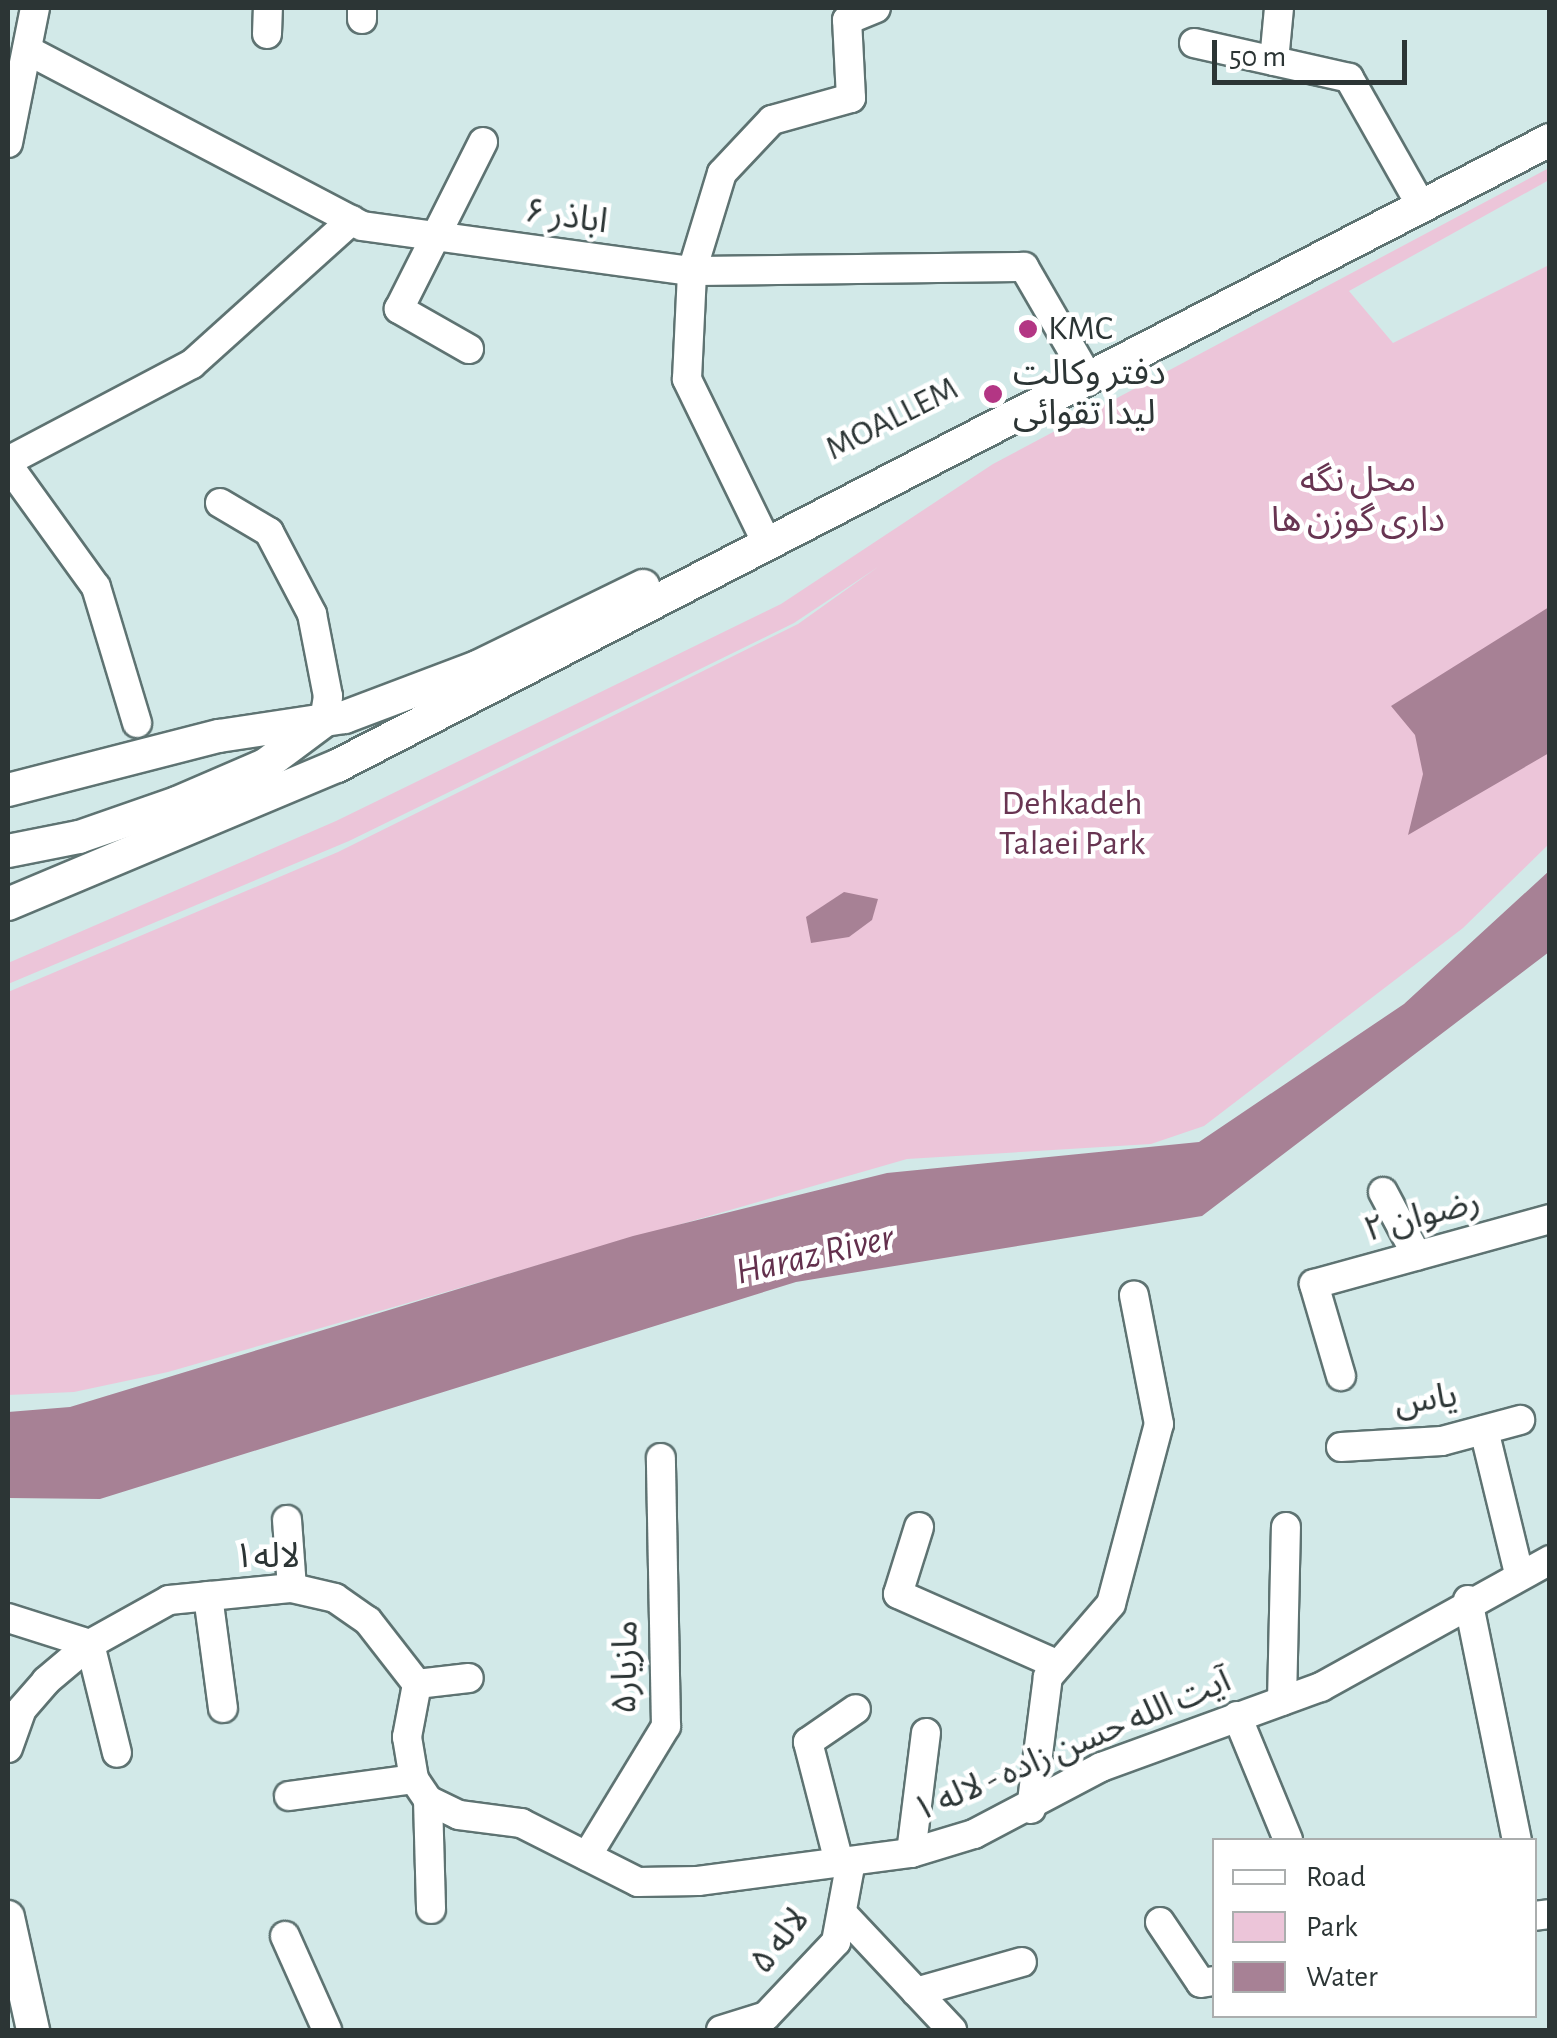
<!DOCTYPE html>
<html>
<head>
<meta charset="utf-8">
<style>
  body { margin:0 }
  #map { position:relative; width:1557px; height:2038px; overflow:hidden; background:#d2e9e8; font-family:"Alegreya Sans","Noto Sans Arabic",sans-serif }
  div>[style] { position:absolute }
  .green>* { inset:0; background:#ecc5d9 }
  .water>* { inset:0; background:#a78195 }
  .roads { filter:drop-shadow(2px 0 #5e7372) drop-shadow(-2px 0 #5e7372) drop-shadow(0 2px #5e7372) drop-shadow(0 -2px #5e7372) }
  .minor>* { height:28px; margin:-14px; padding:0 14px; transform-origin:14px; border-radius:14px; background:#fff }
  .major>* { height:32px; margin:-16px; padding:0 16px; transform-origin:16px; border-radius:16px; background:#fff }
  .dots>* { width:28px; height:28px; translate:-50% -50%; box-sizing:border-box; border:5px solid #fff; border-radius:50% }
  span { translate:-50% -50%; white-space:nowrap; text-align:center; line-height:1.15; -webkit-text-stroke:9px #fff; paint-order:stroke }
  .street-label { font-size:35px; color:#2c3535 }
  .poi-label { font-size:35px; color:#2c3535 }
  .left { translate:0 -50%; text-align:left }
  .park-label { font-size:35px; color:#683552 }
  .water-label { font-size:38px; color:#63304d; font-style:italic }
  .frame { position:absolute; inset:0; border:10px solid #2c3535; pointer-events:none }
  .legend { position:absolute; left:1212px; top:1838px; width:325px; height:180px; box-sizing:border-box; background:#fff; border:2px solid #abaeae; margin:0; padding:12px 18px; list-style:none; font-size:30px; color:#2c3535 }
  .legend li { display:flex; align-items:center; gap:20px; height:50px }
  .legend b { width:50px; border:2px solid #abaeae }
  .scale { position:absolute; left:1212px; top:40px; width:195px; height:45px; box-sizing:border-box; border:5px solid #2c3535; border-top:0; padding-left:12px; font-size:30px; line-height:35px; white-space:nowrap; color:#2c3535; -webkit-text-stroke:8px #fff; paint-order:stroke }
</style>
</head>
<body>
<div id="map">
  <div class="green">
    <i style="clip-path:polygon(1549px 168px,1549px 180px,1349px 291px,1393px 343px,1549px 265px,1549px 844px,1463px 928px,1204px 1126px,1151px 1144px,907px 1159px,168px 1372px,74px 1392px,8px 1395px,8px 992px,338px 852px,798px 624px,878px 567px,794px 623px,349px 841px,8px 984px,8px 963px,336px 821px,781px 604px,993px 464px)"></i>
  </div>
  <div class="water">
    <i style="clip-path:polygon(1549px 607px,1549px 753px,1408px 835px,1423px 774px,1415px 735px,1391px 706px)"></i>
    <i style="clip-path:polygon(1549px 871px,1549px 952px,1202px 1216px,796px 1282px,100px 1499px,8px 1498px,8px 1412px,70px 1407px,633px 1236px,887px 1173px,1199px 1142px,1404px 1004px)"></i>
    <i style="clip-path:polygon(844px 892px,878px 899px,872px 920px,849px 937px,811px 943px,806px 917px)"></i>
  </div>
  <div class="roads">
    <div class="minor">
      <i style="left:362px;top:19px;width:11px;rotate:-90deg"></i>
      <i style="left:267px;top:34px;width:26px;rotate:-88deg"></i>
      <i style="left:1194px;top:43px;width:159px;rotate:12.7deg"></i>
      <i style="left:1349px;top:78px;width:132px;rotate:60.5deg"></i>
      <i style="left:27px;top:50px;width:378px;rotate:27.7deg"></i>
      <i style="left:362px;top:226px;width:333px;rotate:7.8deg"></i>
      <i style="left:692px;top:271px;width:332px;rotate:-0.7deg"></i>
      <i style="left:1024px;top:267px;width:116px;rotate:59.9deg"></i>
      <i style="left:1274px;top:61px;width:53px;rotate:-84.6deg"></i>
      <i style="left:8px;top:143px;width:138px;rotate:-78.7deg"></i>
      <i style="left:469px;top:349px;width:81px;rotate:-150.3deg"></i>
      <i style="left:399px;top:309px;width:187px;rotate:-63.3deg"></i>
      <i style="left:8px;top:461px;width:208px;rotate:-27.8deg"></i>
      <i style="left:192px;top:364px;width:215px;rotate:-42deg"></i>
      <i style="left:8px;top:465px;width:150px;rotate:54.2deg"></i>
      <i style="left:96px;top:587px;width:142px;rotate:73.2deg"></i>
      <i style="left:220px;top:503px;width:57px;rotate:30.6deg"></i>
      <i style="left:269px;top:532px;width:93px;rotate:62.3deg"></i>
      <i style="left:312px;top:614px;width:84px;rotate:79deg"></i>
      <i style="left:328px;top:696px;width:25px;rotate:99deg"></i>
      <i style="left:760px;top:529px;width:167px;rotate:-116deg"></i>
      <i style="left:687px;top:379px;width:108px;rotate:-87.3deg"></i>
      <i style="left:692px;top:271px;width:102px;rotate:-73deg"></i>
      <i style="left:722px;top:173px;width:73px;rotate:-46.7deg"></i>
      <i style="left:772px;top:120px;width:82px;rotate:-15.6deg"></i>
      <i style="left:851px;top:98px;width:78px;rotate:-92.9deg"></i>
      <i style="left:847px;top:20px;width:31px;rotate:-22deg"></i>
      <i style="left:1383px;top:1192px;width:72px;rotate:62deg"></i>
      <i style="left:1341px;top:1376px;width:96px;rotate:-106.4deg"></i>
      <i style="left:1314px;top:1284px;width:245px;rotate:-15.4deg"></i>
      <i style="left:1484px;top:1430px;width:148px;rotate:76.3deg"></i>
      <i style="left:1341px;top:1447px;width:101px;rotate:-3.4deg"></i>
      <i style="left:1442px;top:1441px;width:81px;rotate:-15.1deg"></i>
      <i style="left:287px;top:1520px;width:68px;rotate:85.8deg"></i>
      <i style="left:919px;top:1527px;width:70px;rotate:107.4deg"></i>
      <i style="left:898px;top:1594px;width:175px;rotate:23.9deg"></i>
      <i style="left:208px;top:1596px;width:113px;rotate:82.4deg"></i>
      <i style="left:1468px;top:1600px;width:245px;rotate:78.5deg"></i>
      <i style="left:8px;top:1618px;width:86px;rotate:17.6deg"></i>
      <i style="left:90px;top:1644px;width:112px;rotate:76.1deg"></i>
      <i style="left:417px;top:1684px;width:54px;rotate:100.7deg"></i>
      <i style="left:407px;top:1737px;width:43px;rotate:80.5deg"></i>
      <i style="left:414px;top:1779px;width:25px;rotate:56deg"></i>
      <i style="left:428px;top:1800px;width:34px;rotate:26deg"></i>
      <i style="left:459px;top:1815px;width:63px;rotate:7.4deg"></i>
      <i style="left:521px;top:1823px;width:131px;rotate:26.8deg"></i>
      <i style="left:638px;top:1882px;width:60px;rotate:-1deg"></i>
      <i style="left:698px;top:1881px;width:215px;rotate:-7.5deg"></i>
      <i style="left:911px;top:1853px;width:66px;rotate:-16.8deg"></i>
      <i style="left:974px;top:1834px;width:144px;rotate:-27.8deg"></i>
      <i style="left:1101px;top:1767px;width:234px;rotate:-20deg"></i>
      <i style="left:1321px;top:1687px;width:262px;rotate:-29deg"></i>
      <i style="left:417px;top:1684px;width:52px;rotate:-6.6deg"></i>
      <i style="left:1282px;top:1701px;width:174px;rotate:-88.7deg"></i>
      <i style="left:1237px;top:1716px;width:134px;rotate:67.6deg"></i>
      <i style="left:8px;top:1748px;width:41px;rotate:-70.3deg"></i>
      <i style="left:22px;top:1709px;width:37px;rotate:-49deg"></i>
      <i style="left:46px;top:1681px;width:57px;rotate:-40.1deg"></i>
      <i style="left:90px;top:1644px;width:90px;rotate:-29.1deg"></i>
      <i style="left:169px;top:1600px;width:124px;rotate:-5.6deg"></i>
      <i style="left:292px;top:1588px;width:44px;rotate:13.1deg"></i>
      <i style="left:335px;top:1598px;width:40px;rotate:34.9deg"></i>
      <i style="left:368px;top:1621px;width:80px;rotate:52.1deg"></i>
      <i style="left:289px;top:1796px;width:126px;rotate:-7.7deg"></i>
      <i style="left:428px;top:1800px;width:109px;rotate:88.4deg"></i>
      <i style="left:1031px;top:1809px;width:133px;rotate:-82.7deg"></i>
      <i style="left:1048px;top:1677px;width:96px;rotate:-49.2deg"></i>
      <i style="left:1111px;top:1604px;width:186px;rotate:-75.1deg"></i>
      <i style="left:1159px;top:1424px;width:131px;rotate:-101deg"></i>
      <i style="left:911px;top:1853px;width:121px;rotate:-82.9deg"></i>
      <i style="left:587px;top:1856px;width:152px;rotate:-58.7deg"></i>
      <i style="left:666px;top:1726px;width:268px;rotate:-91.1deg"></i>
      <i style="left:839px;top:1862px;width:124px;rotate:-104.5deg"></i>
      <i style="left:808px;top:1742px;width:58px;rotate:-34.5deg"></i>
      <i style="left:844px;top:1915px;width:158px;rotate:46.8deg"></i>
      <i style="left:1534px;top:1916px;width:16px;rotate:-7deg"></i>
      <i style="left:1160px;top:1922px;width:73px;rotate:56.1deg"></i>
      <i style="left:1201px;top:1983px;width:13px;rotate:-9deg"></i>
      <i style="left:285px;top:1936px;width:103px;rotate:65.9deg"></i>
      <i style="left:916px;top:1992px;width:110px;rotate:-15.8deg"></i>
      <i style="left:721px;top:2030px;width:47px;rotate:-17.3deg"></i>
      <i style="left:766px;top:2016px;width:102px;rotate:-46.6deg"></i>
      <i style="left:836px;top:1942px;width:82px;rotate:-79.5deg"></i>
    </div>
    <div class="major">
      <i style="left:8px;top:790px;width:218px;rotate:-14.4deg"></i>
      <i style="left:219px;top:736px;width:127px;rotate:-8.6deg"></i>
      <i style="left:345px;top:717px;width:141px;rotate:-20.7deg"></i>
      <i style="left:477px;top:667px;width:185px;rotate:-26deg"></i>
      <i style="left:8px;top:851px;width:72px;rotate:-11.2deg"></i>
      <i style="left:79px;top:837px;width:104px;rotate:-19.1deg"></i>
      <i style="left:177px;top:803px;width:96px;rotate:-23.4deg"></i>
      <i style="left:265px;top:765px;width:74px;rotate:-36.7deg"></i>
      <i style="left:8px;top:904px;width:357px;rotate:-22.8deg"></i>
      <i style="left:337px;top:766px;width:1365px;rotate:-27.3deg"></i>
      <i style="left:8px;top:1917px;width:116px;rotate:77.5deg"></i>
    </div>
  </div>
  <div class="dots">
    <i style="left:1028px;top:329px;background:#b33684"></i>
    <i style="left:993px;top:394px;background:#b33684"></i>
  </div>
  <div class="street-label">
    <span style="left:566px;top:217px;rotate:8deg">اباذر ۶</span>
    <span style="left:892px;top:419px;rotate:-27deg">MOALLEM</span>
    <span style="left:1422px;top:1216px;rotate:-15deg">رضوان ۲</span>
    <span style="left:1426px;top:1400px;rotate:-8deg">یاس</span>
    <span style="left:267px;top:1557px">لاله۱</span>
    <span style="left:626px;top:1667px;rotate:-89deg">مازیار۵</span>
    <span style="left:1072px;top:1746px;rotate:-23deg">آیت الله حسن زاده - لاله ۱</span>
    <span style="left:780px;top:1941px;rotate:-52deg">لاله ۵</span>
  </div>
  <div class="poi-label">
    <span class="left" style="left:1048px;top:329px">KMC</span>
    <span class="left" style="left:1013px;top:394px">دفتر وکالت<br>لیدا تقوائی</span>
  </div>
  <div class="park-label">
    <span style="left:1358px;top:501px">محل نگه<br>داری گوزن ها</span>
    <span style="left:1072px;top:824px">Dehkadeh<br>Talaei Park</span>
  </div>
  <div class="water-label">
    <span style="left:815px;top:1256px;rotate:-13deg">Haraz River</span>
  </div>
  <div class="frame"></div>
  <ul class="legend">
  <li><b style="height:12px;background:#fff"></b>Road</li>
  <li><b style="height:28px;background:#ecc5d9"></b>Park</li>
  <li><b style="height:28px;background:#a78195"></b>Water</li>
  </ul>
  <div class="scale">50 m</div>
</div>
</body>
</html>
